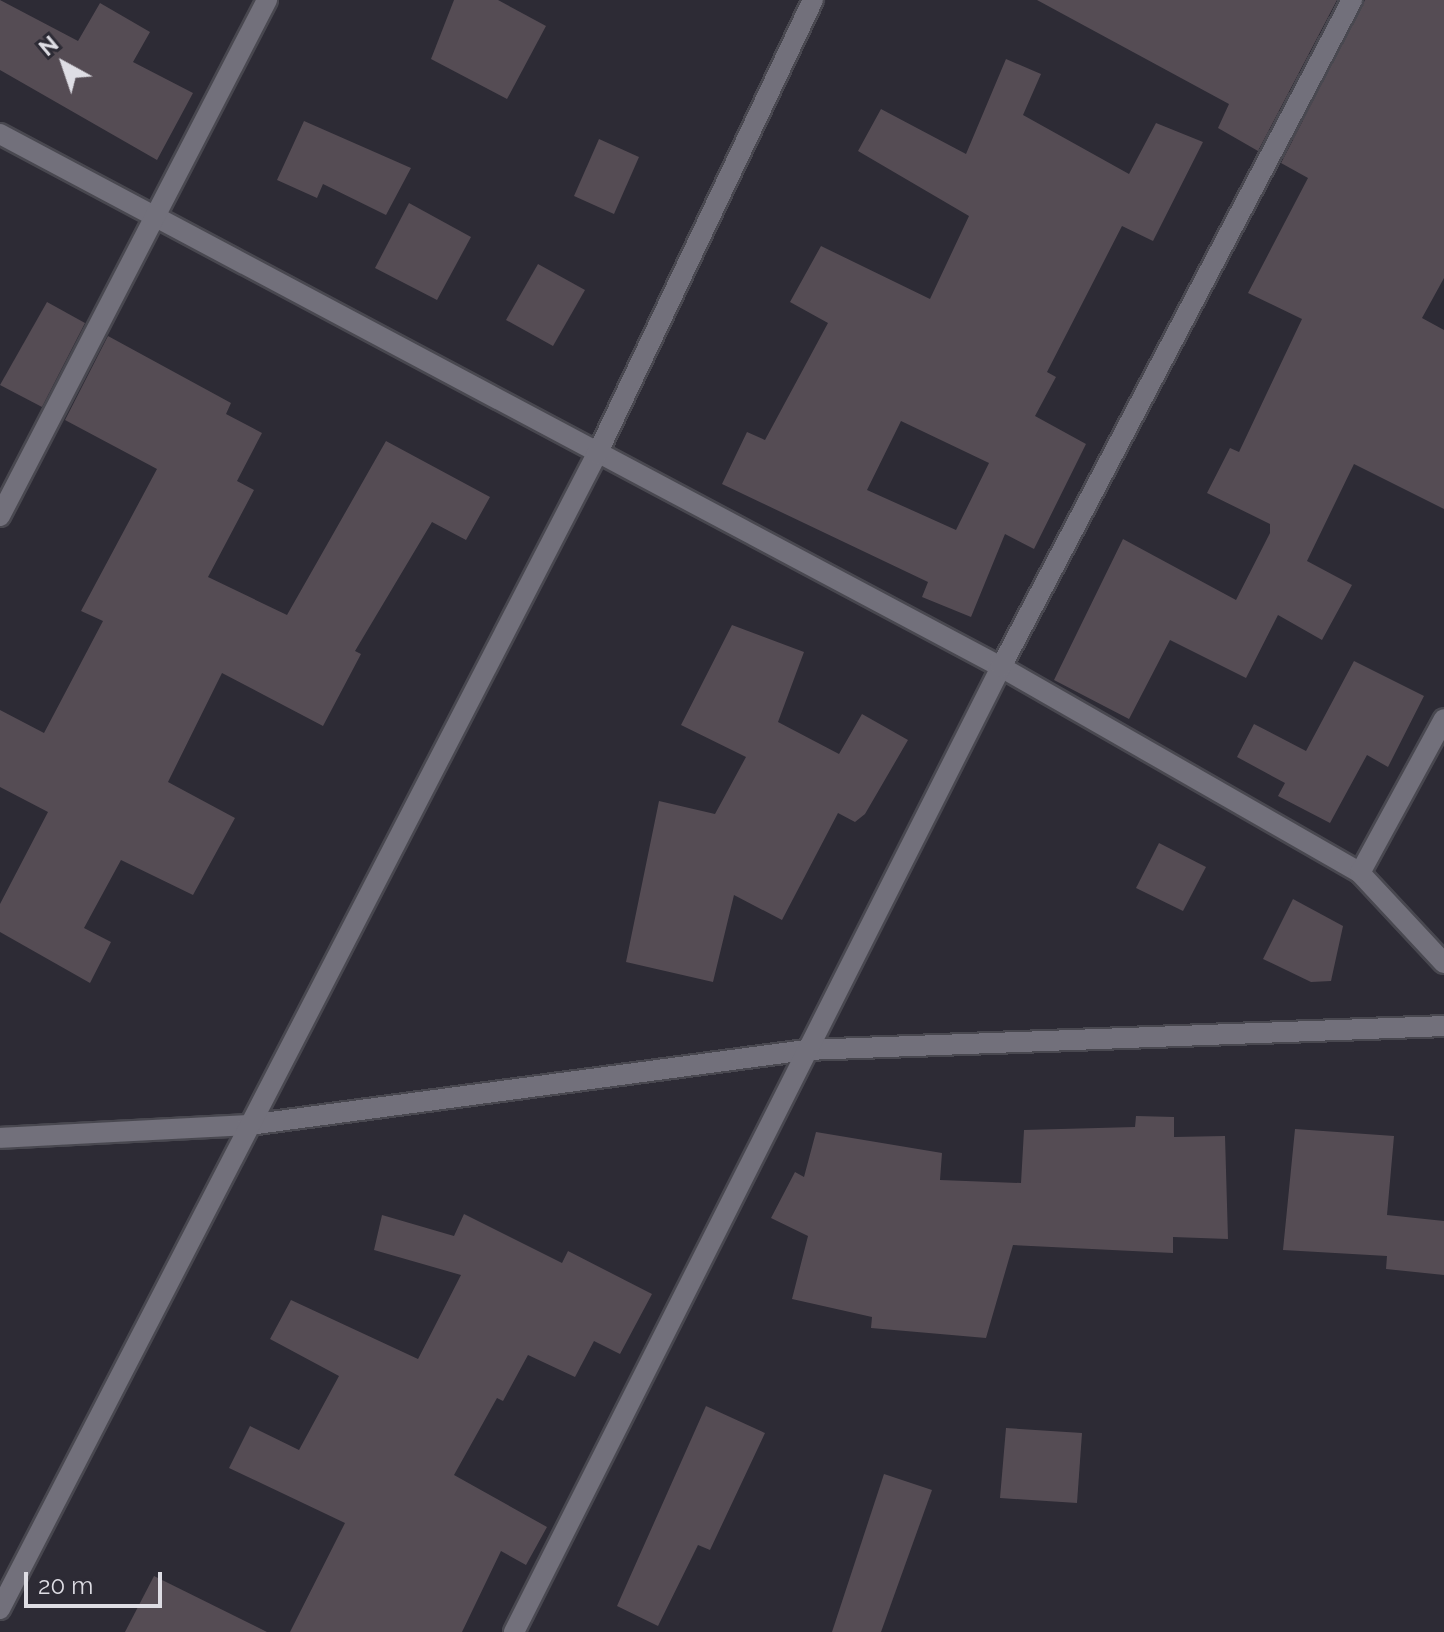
<!DOCTYPE html>
<html>
<head>
<meta charset="utf-8">
<style>
  body { margin:0 }
  #map { position:relative; width:1444px; height:1632px; overflow:hidden; background:#2d2b35; font-family:Raleway,sans-serif }
  div>[style] { position:absolute }
  .building>* { inset:0; background:#554c54 }
  .roads { filter:drop-shadow(2px 0 #494850) drop-shadow(-2px 0 #494850) drop-shadow(0 2px #494850) drop-shadow(0 -2px #494850) }
  .minor>* { height:20px; margin:-10px; padding:0 10px; transform-origin:10px; border-radius:10px; background:#72707b }
  span { translate:-50% -50%; white-space:nowrap; text-align:center; line-height:1.15; -webkit-text-stroke:8px #2d2b35; paint-order:stroke }
  .north { position:absolute; left:24px; top:24px; width:80px; height:80px; -webkit-text-stroke:6px #2d2b35; paint-order:stroke; rotate:320deg; font-size:22px; font-weight:700; line-height:32px; text-align:center; color:#dedde4 }
  .north::after { content:''; display:block; margin:auto; width:28px; height:36px; background:#dedde4; clip-path:polygon(50% 0,100% 100%,50% 72%,0 100%) }
  .scale { position:absolute; left:24px; top:1572px; width:138px; height:36px; box-sizing:border-box; border:4px solid #dedde4; border-top:0; padding-left:10px; font-size:24px; line-height:28px; white-space:nowrap; color:#dedde4; -webkit-text-stroke:6px #2d2b35; paint-order:stroke }
</style>
</head>
<body>
<div id="map">
  <div class="building">
    <i style="clip-path:polygon(0 0,78px 41px,100px 3px,150px 32px,133px 62px,193px 93px,157px 160px,0 70px)"></i>
    <i style="clip-path:polygon(454px 0,498px 0,546px 26px,507px 99px,431px 59px)"></i>
    <i style="clip-path:polygon(1037px 0,1337px 0,1258px 151px,1218px 128px,1229px 104px)"></i>
    <i style="clip-path:polygon(1365px 0,1444px 0,1444px 278px,1422px 318px,1444px 330px,1444px 509px,1354px 464px,1307px 561px,1352px 585px,1322px 640px,1278px 615px,1246px 678px,1170px 640px,1129px 719px,1054px 680px,1123px 539px,1236px 600px,1270px 533px,1270px 524px,1207px 493px,1230px 448px,1239px 452px,1302px 319px,1248px 293px,1308px 178px,1281px 163px)"></i>
    <i style="clip-path:polygon(evenodd,1006px 59px,1041px 74px,1023px 115px,1129px 174px,1156px 123px,1203px 142px,1153px 241px,1122px 226px,1047px 372px,1056px 377px,1035px 416px,1086px 444px,1034px 549px,1005px 534px,971px 617px,922px 597px,928px 582px,722px 484px,747px 432px,765px 440px,828px 323px,790px 302px,821px 246px,930px 299px,969px 216px,858px 151px,881px 109px,966px 154px,1006px 59px,901px 421px,989px 463px,956px 530px,867px 490px,901px 421px)"></i>
    <i style="clip-path:polygon(304px 121px,411px 168px,386px 215px,323px 184px,317px 198px,277px 180px)"></i>
    <i style="clip-path:polygon(599px 139px,639px 157px,614px 214px,574px 196px)"></i>
    <i style="clip-path:polygon(409px 203px,471px 237px,437px 300px,375px 268px)"></i>
    <i style="clip-path:polygon(538px 264px,585px 290px,553px 346px,506px 320px)"></i>
    <i style="clip-path:polygon(47px 302px,85px 323px,42px 407px,0 385px)"></i>
    <i style="clip-path:polygon(108px 336px,231px 403px,226px 414px,262px 433px,237px 481px,254px 490px,208px 577px,287px 615px,386px 441px,490px 497px,466px 540px,432px 522px,355px 651px,361px 654px,323px 726px,222px 673px,168px 782px,235px 818px,193px 895px,121px 860px,84px 928px,111px 942px,90px 983px,0 932px,0 904px,48px 812px,0 787px,0 710px,44px 733px,103px 621px,81px 611px,157px 469px,65px 420px)"></i>
    <i style="clip-path:polygon(732px 625px,804px 652px,778px 722px,839px 754px,862px 714px,908px 740px,865px 814px,855px 822px,838px 813px,782px 920px,734px 895px,713px 982px,626px 962px,659px 801px,715px 814px,746px 757px,681px 725px)"></i>
    <i style="clip-path:polygon(1354px 661px,1424px 696px,1388px 767px,1367px 755px,1330px 823px,1278px 796px,1285px 783px,1237px 757px,1254px 724px,1306px 751px)"></i>
    <i style="clip-path:polygon(1159px 843px,1206px 867px,1183px 911px,1136px 888px)"></i>
    <i style="clip-path:polygon(1293px 899px,1343px 926px,1331px 981px,1311px 982px,1263px 959px)"></i>
    <i style="clip-path:polygon(1136px 1116px,1174px 1117px,1174px 1137px,1225px 1136px,1228px 1239px,1173px 1237px,1173px 1253px,1013px 1245px,986px 1338px,871px 1328px,872px 1317px,792px 1299px,808px 1236px,771px 1218px,795px 1172px,804px 1177px,816px 1132px,942px 1153px,940px 1180px,1021px 1183px,1024px 1130px,1135px 1127px)"></i>
    <i style="clip-path:polygon(1295px 1129px,1394px 1136px,1387px 1215px,1444px 1221px,1444px 1275px,1386px 1269px,1387px 1256px,1283px 1250px)"></i>
    <i style="clip-path:polygon(464px 1214px,562px 1263px,568px 1251px,652px 1294px,620px 1354px,594px 1341px,575px 1377px,528px 1355px,503px 1401px,497px 1398px,454px 1475px,547px 1527px,526px 1565px,501px 1551px,462px 1632px,290px 1632px,345px 1523px,229px 1468px,250px 1426px,299px 1450px,339px 1376px,270px 1339px,291px 1300px,418px 1359px,461px 1275px,374px 1250px,382px 1215px,454px 1236px)"></i>
    <i style="clip-path:polygon(706px 1406px,765px 1433px,710px 1550px,698px 1545px,658px 1626px,617px 1606px)"></i>
    <i style="clip-path:polygon(1006px 1428px,1082px 1433px,1077px 1503px,1000px 1498px)"></i>
    <i style="clip-path:polygon(884px 1474px,932px 1490px,881px 1632px,832px 1632px)"></i>
    <i style="clip-path:polygon(154px 1576px,267px 1632px,125px 1632px)"></i>
  </div>
  <div class="roads">
    <div class="minor">
      <i style="left:0;top:134px;width:1134px;rotate:28.03deg"></i>
      <i style="left:1001px;top:667px;width:414px;rotate:29.8deg"></i>
      <i style="left:1360px;top:873px;width:123px;rotate:47deg"></i>
      <i style="left:0;top:516px;width:581px;rotate:-62.64deg"></i>
      <i style="left:1360px;top:873px;width:175px;rotate:-61.4deg"></i>
      <i style="left:0;top:1138px;width:249px;rotate:-3deg"></i>
      <i style="left:249px;top:1125px;width:562px;rotate:-7.67deg"></i>
      <i style="left:806px;top:1050px;width:638px;rotate:-2.15deg"></i>
      <i style="left:0;top:1609px;width:1300px;rotate:-62.67deg"></i>
      <i style="left:597px;top:454px;width:503px;rotate:-64.56deg"></i>
      <i style="left:514px;top:1632px;width:1081px;rotate:-63.22deg"></i>
      <i style="left:1001px;top:667px;width:754px;rotate:-62.24deg"></i>
    </div>
  </div>
  <div class="north">N</div>
  <div class="scale">20 m</div>
</div>
</body>
</html>
